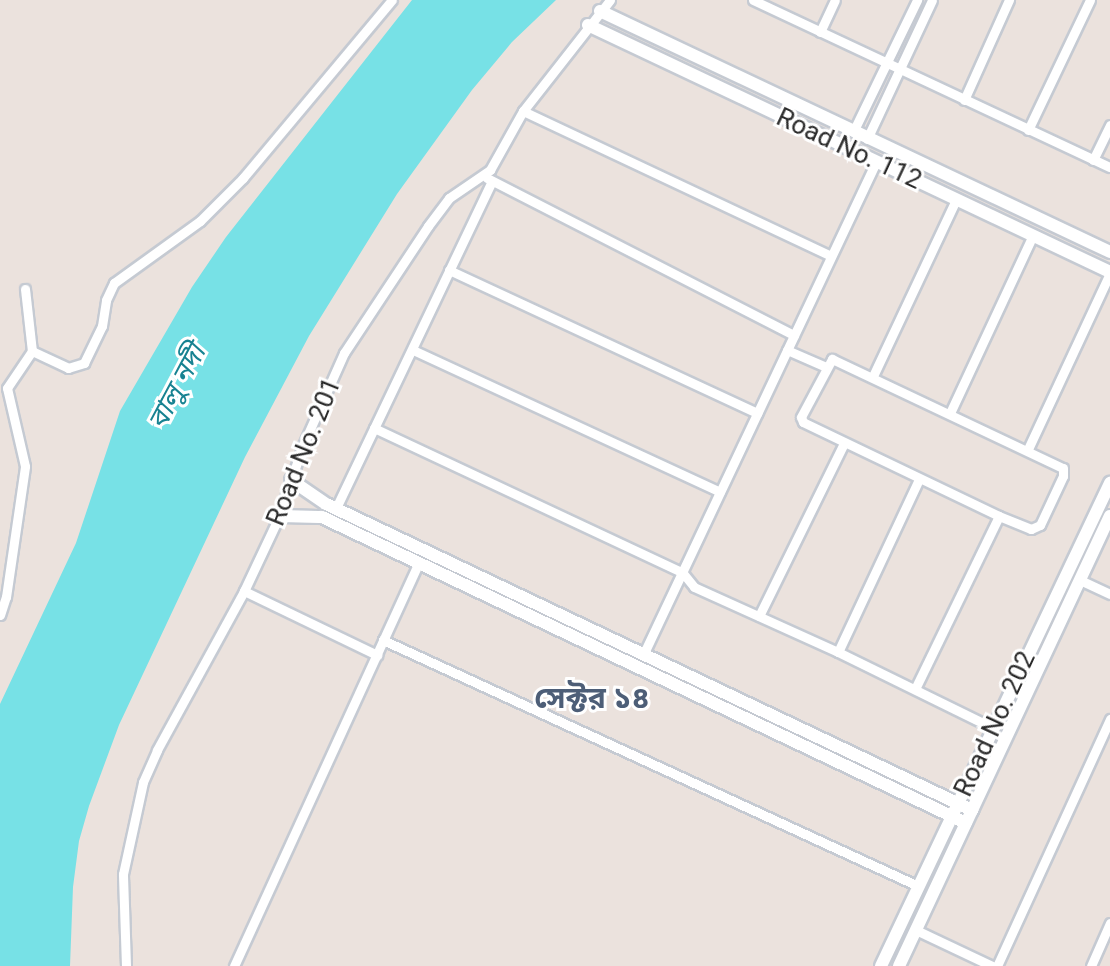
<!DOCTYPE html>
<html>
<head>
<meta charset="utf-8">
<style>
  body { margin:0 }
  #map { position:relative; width:1110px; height:966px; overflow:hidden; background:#ebe2dd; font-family:Roboto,"Noto Sans Bengali",sans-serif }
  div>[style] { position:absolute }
  .water>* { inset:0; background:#77e1e6 }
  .roads { filter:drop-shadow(2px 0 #c5cad2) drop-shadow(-2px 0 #c5cad2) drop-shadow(0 2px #c5cad2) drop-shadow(0 -2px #c5cad2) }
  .minor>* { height:9px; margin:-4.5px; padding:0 4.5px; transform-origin:4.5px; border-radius:4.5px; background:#fff }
  .tertiary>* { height:12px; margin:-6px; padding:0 6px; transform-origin:6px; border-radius:6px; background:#fff }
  span { translate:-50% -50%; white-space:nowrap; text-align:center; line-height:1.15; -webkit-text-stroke:6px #fff; paint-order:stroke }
  .street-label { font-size:26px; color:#2a2a2a }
  .water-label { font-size:28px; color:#178291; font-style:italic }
  .quarter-label { font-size:30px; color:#4d5e77; font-weight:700 }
</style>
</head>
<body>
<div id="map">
  <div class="water">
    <i style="clip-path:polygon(412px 0,556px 0,512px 42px,472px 90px,397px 194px,309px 336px,245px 457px,119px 725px,89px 806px,79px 841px,73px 887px,70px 966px,0 966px,0 704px,76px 543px,120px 411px,192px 287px,226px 237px)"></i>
  </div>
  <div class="roads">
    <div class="minor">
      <i style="left:753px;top:0;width:394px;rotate:25.1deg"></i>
      <i style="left:820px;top:32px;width:35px;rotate:-65deg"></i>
      <i style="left:964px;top:100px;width:110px;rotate:-65.8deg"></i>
      <i style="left:523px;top:111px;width:340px;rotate:25.2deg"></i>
      <i style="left:1028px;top:130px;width:144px;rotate:-64.5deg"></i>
      <i style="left:853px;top:132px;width:147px;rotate:-64.1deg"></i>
      <i style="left:867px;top:139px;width:153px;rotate:-64.9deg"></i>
      <i style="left:1093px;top:160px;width:39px;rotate:-64deg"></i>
      <i style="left:487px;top:178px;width:345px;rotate:27.1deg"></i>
      <i style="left:449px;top:270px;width:340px;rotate:24.9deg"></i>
      <i style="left:25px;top:289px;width:62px;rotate:83.6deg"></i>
      <i style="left:413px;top:350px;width:338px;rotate:24.8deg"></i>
      <i style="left:787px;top:350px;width:43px;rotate:23.6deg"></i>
      <i style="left:832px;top:359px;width:255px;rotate:25.3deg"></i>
      <i style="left:1063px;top:468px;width:8px;rotate:90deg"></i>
      <i style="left:1063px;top:476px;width:54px;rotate:115.1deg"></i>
      <i style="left:1040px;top:525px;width:10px;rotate:156deg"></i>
      <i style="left:1031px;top:529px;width:35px;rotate:-158deg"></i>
      <i style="left:999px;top:516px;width:217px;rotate:-154.4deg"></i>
      <i style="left:803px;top:422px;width:5px;rotate:-112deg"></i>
      <i style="left:801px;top:417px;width:66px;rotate:-61.9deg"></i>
      <i style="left:873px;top:376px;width:195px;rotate:-64.8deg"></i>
      <i style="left:950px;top:413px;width:196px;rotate:-65deg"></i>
      <i style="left:374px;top:428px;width:340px;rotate:25.1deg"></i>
      <i style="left:682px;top:572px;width:19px;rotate:51deg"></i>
      <i style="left:694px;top:587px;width:158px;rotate:24.3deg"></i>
      <i style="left:838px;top:652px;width:173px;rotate:26.1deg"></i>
      <i style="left:1028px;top:449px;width:194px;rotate:-65deg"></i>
      <i style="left:336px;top:508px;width:362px;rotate:-64.5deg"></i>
      <i style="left:1080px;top:580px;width:33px;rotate:25deg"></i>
      <i style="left:244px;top:591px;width:148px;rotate:25.7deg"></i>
      <i style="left:0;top:615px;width:19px;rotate:-72deg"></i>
      <i style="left:6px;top:597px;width:132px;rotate:-81.7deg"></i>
      <i style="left:25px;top:466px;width:80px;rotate:-103deg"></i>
      <i style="left:7px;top:388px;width:45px;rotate:-56deg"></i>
      <i style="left:32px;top:351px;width:40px;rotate:25deg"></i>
      <i style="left:68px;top:368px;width:17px;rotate:-17deg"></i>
      <i style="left:84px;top:363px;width:41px;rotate:-64.1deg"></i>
      <i style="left:102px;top:326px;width:26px;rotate:-81deg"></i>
      <i style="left:106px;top:300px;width:19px;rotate:-65deg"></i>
      <i style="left:114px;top:283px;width:106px;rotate:-35.8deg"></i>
      <i style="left:200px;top:221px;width:61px;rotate:-45deg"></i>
      <i style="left:243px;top:178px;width:232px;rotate:-50.1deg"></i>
      <i style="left:759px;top:616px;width:193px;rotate:-63.8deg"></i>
      <i style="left:383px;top:640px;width:589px;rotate:24.69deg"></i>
      <i style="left:838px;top:652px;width:191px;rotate:-64.9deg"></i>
      <i style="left:644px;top:653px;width:543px;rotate:-64.71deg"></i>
      <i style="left:915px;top:689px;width:192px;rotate:-64.1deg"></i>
      <i style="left:916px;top:930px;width:84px;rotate:25.3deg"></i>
      <i style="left:126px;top:966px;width:92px;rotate:-91.9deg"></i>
      <i style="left:123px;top:874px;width:94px;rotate:-77.7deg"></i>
      <i style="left:143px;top:782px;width:35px;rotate:-66deg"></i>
      <i style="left:157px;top:750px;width:181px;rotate:-61.3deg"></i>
      <i style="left:244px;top:591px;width:77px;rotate:-64.8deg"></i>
      <i style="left:277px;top:521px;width:80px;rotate:-71.1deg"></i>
      <i style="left:303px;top:445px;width:101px;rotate:-66deg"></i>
      <i style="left:344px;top:353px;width:152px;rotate:-56.5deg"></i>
      <i style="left:428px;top:226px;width:35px;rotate:-53deg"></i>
      <i style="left:449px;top:198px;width:50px;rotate:-34.3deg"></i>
      <i style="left:490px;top:170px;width:68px;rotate:-60.8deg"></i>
      <i style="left:523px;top:111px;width:141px;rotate:-51.9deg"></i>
      <i style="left:234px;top:966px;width:442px;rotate:-65.4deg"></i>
      <i style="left:997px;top:966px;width:272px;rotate:-65.4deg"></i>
      <i style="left:1091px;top:966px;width:47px;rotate:-66.2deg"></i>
    </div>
    <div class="tertiary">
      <i style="left:600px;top:11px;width:564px;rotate:25.29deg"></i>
      <i style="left:588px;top:25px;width:577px;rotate:25.32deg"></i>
      <i style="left:291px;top:480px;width:42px;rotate:34.4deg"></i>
      <i style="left:326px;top:504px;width:715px;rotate:25.35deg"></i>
      <i style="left:278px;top:516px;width:44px;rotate:1.3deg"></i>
      <i style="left:322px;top:517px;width:713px;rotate:25.41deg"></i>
      <i style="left:881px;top:966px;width:535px;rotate:-64.63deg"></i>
      <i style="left:899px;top:966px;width:497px;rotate:-64.9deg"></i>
    </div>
  </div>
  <div class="street-label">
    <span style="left:849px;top:149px;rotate:25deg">Road No. 112</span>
    <span style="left:304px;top:452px;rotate:-68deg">Road No. 201</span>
    <span style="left:995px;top:724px;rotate:-65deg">Road No. 202</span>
  </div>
  <div class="water-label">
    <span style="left:177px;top:387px;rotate:-62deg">বালু নদী</span>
  </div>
  <div class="quarter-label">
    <span style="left:592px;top:698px">সেক্টর ১৪</span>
  </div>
</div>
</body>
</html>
